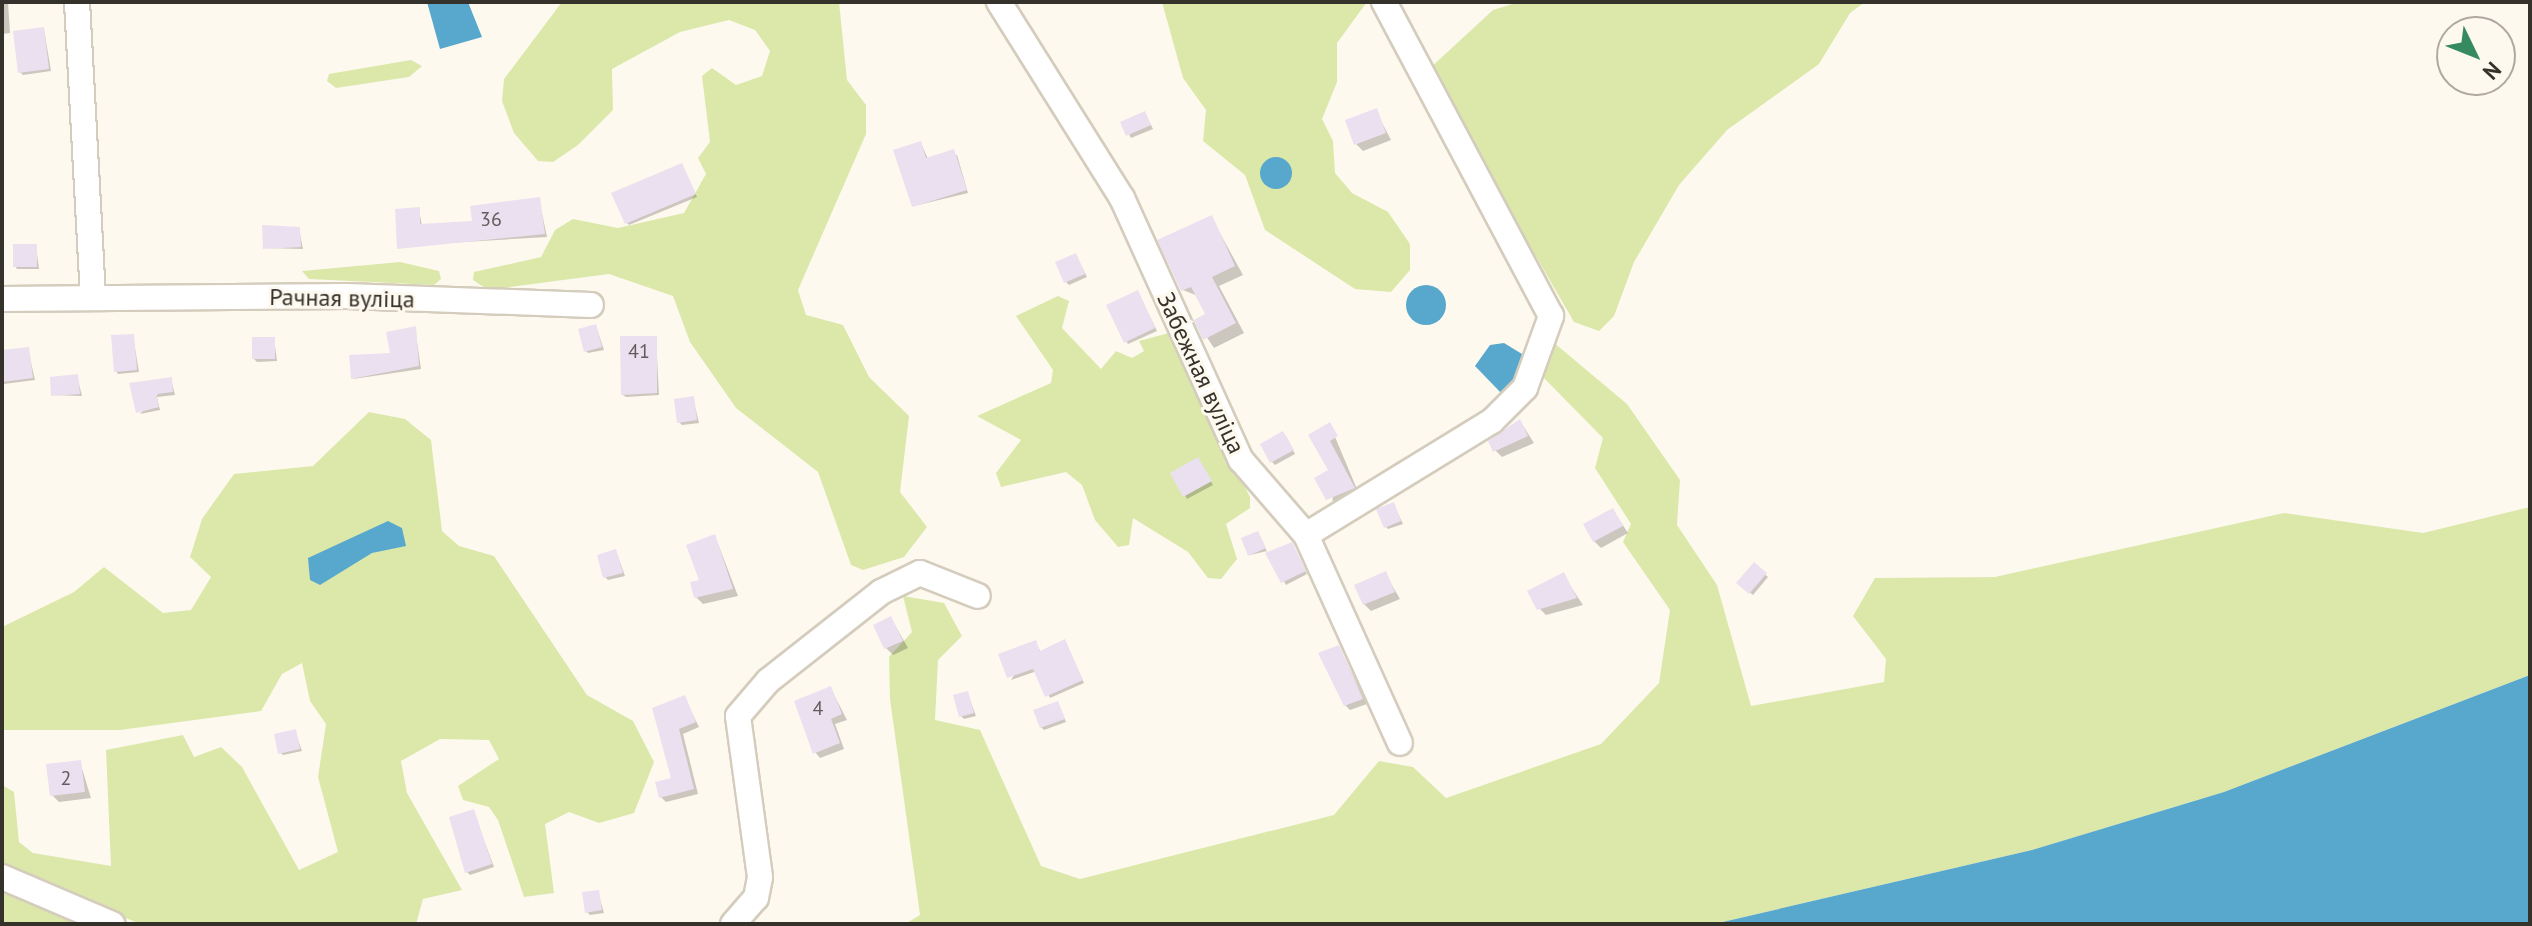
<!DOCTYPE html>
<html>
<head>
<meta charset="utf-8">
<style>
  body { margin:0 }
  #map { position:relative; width:2532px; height:926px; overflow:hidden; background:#fef9ef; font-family:"PT Sans",sans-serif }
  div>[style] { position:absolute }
  .green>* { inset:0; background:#dce8aa }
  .water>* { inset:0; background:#58a8cd }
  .round { border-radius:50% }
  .shadow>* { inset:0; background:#0003 }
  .building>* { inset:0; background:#eae0f0 }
  .roads { filter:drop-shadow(2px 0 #d4ccbc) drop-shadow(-2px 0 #d4ccbc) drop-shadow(0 2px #d4ccbc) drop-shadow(0 -2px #d4ccbc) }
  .minor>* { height:24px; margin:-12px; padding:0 12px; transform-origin:12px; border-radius:12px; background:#fff }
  span { translate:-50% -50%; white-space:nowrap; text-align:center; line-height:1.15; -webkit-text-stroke:6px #fef9ef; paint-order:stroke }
  .number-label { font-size:20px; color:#625d5c }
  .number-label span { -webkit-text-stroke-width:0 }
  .street-label { font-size:24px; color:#35312b }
  .frame { position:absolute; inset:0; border:4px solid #35312b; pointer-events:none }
  .north { position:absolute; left:2436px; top:16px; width:80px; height:80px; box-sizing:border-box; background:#fef9ef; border:2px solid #aea9a1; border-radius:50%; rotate:133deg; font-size:22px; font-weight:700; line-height:32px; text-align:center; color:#35312b }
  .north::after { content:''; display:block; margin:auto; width:28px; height:36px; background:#358b5f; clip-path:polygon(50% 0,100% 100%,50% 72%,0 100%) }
</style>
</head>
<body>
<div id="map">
  <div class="green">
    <i style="clip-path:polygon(562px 2px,839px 2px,847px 80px,866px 105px,866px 134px,798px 290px,806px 315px,843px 325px,869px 377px,909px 416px,900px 492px,927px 527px,904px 557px,863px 570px,851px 565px,818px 472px,736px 408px,690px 342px,673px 296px,609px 274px,488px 290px,473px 280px,474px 272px,541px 257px,555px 230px,573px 219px,618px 228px,684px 213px,706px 174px,698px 158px,710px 142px,702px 76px,712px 68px,736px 85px,762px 76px,770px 51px,755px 30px,729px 20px,680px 32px,612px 69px,613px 110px,578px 145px,553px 162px,538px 161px,514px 133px,502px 101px,504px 79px)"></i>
    <i style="clip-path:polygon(1162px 2px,1367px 2px,1337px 43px,1337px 82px,1322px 119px,1333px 141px,1335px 173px,1352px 193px,1388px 212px,1410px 244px,1410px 270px,1391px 292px,1355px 289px,1265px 230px,1245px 175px,1203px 141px,1206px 110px,1183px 78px)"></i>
    <i style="clip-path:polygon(1519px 2px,1865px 2px,1850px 13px,1819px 64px,1727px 130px,1679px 185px,1634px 262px,1614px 316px,1599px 331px,1574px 322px,1428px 70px,1493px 10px)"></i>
    <i style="clip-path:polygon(411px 60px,422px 66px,409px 77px,336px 88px,327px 81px,329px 74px)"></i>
    <i style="clip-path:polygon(400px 262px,439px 271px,441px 279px,434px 285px,309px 279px,302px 271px)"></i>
    <i style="clip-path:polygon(1058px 296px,1069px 301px,1062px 328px,1101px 369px,1116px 351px,1132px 358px,1144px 351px,1139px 341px,1169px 333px,1250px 497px,1250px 508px,1226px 524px,1237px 559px,1221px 579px,1208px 578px,1188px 552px,1133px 518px,1129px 545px,1118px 547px,1095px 520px,1082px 485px,1066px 472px,1001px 487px,996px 473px,1021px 440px,977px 416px,1051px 383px,1053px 370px,1016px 316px)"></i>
    <i style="clip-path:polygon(1553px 342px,1627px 404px,1680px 480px,1677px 525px,1717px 585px,1751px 706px,1884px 682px,1886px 659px,1853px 616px,1875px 578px,1995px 577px,2284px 513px,2423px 533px,2530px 507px,2530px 675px,2224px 792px,2032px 850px,1714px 924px,905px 924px,920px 915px,890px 699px,889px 657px,912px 632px,903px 596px,944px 603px,962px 636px,938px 660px,935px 720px,980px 730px,1041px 866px,1080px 879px,1334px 815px,1379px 761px,1413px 767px,1446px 798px,1601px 744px,1659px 683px,1670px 610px,1623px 542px,1631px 524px,1595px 468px,1603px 438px,1539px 373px)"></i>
    <i style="clip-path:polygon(369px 412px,405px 419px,431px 440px,442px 531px,459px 546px,494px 556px,587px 695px,633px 721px,654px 762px,634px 813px,599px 823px,569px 812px,545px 824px,554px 893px,524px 897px,498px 820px,489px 807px,463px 800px,458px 786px,499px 759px,489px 740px,440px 739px,401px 761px,407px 793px,462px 890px,423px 899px,416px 924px,141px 924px,2px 870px,2px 785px,14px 792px,19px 842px,33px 853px,111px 866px,106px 750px,183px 735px,194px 757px,221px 747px,242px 767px,299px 870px,338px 852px,318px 777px,326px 724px,310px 701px,302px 663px,282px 674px,261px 711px,120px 730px,2px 730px,2px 627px,74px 592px,104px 567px,163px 613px,191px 610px,211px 577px,190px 557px,202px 519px,234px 474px,313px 466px)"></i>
    <i style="clip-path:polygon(2px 891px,77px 924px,2px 924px)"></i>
  </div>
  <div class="water">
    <i style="clip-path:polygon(427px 2px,468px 2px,482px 37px,440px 49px)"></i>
    <i class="round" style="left:1260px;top:157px;width:32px;height:32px"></i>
    <i class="round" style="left:1406px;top:285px;width:40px;height:40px"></i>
    <i style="clip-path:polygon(1504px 343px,1522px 354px,1524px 371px,1503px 395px,1475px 366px,1490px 345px)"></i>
    <i style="clip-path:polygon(388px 521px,402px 528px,406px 546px,372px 553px,320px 585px,310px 580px,308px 558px)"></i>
    <i style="clip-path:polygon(2530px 675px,2530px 924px,1714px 924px,2032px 850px,2224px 792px)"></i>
  </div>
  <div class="shadow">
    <i style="clip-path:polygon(2px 2px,8px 2px,10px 33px,2px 34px)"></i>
    <i style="clip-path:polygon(44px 29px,51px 71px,23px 75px,20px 72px)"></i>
    <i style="clip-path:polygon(1376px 111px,1391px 140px,1363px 151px,1356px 144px)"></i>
    <i style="clip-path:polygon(1145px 113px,1153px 129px,1131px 138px,1123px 123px)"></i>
    <i style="clip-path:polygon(921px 143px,928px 159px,957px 155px,968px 193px,914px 206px)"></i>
    <i style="clip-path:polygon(682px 165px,697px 197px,629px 225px,626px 222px)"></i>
    <i style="clip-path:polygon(539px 199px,547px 237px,399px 246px,419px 210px,422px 226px,474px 222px)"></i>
    <i style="clip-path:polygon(1211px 217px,1243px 275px,1219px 286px,1244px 333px,1214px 348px,1196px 321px,1208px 315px,1198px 296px,1183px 290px)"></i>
    <i style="clip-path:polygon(299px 229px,303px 249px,265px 248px)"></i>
    <i style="clip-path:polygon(36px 246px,39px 269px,17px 269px,15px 266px)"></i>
    <i style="clip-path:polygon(1076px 255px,1087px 277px,1069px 285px,1066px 282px)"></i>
    <i style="clip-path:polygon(1140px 296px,1157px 331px,1128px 344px,1126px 341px)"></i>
    <i style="clip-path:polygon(596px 326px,604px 350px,588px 353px,585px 350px)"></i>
    <i style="clip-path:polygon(415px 328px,421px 369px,353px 379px,393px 355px)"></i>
    <i style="clip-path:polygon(133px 336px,139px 372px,118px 374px,116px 371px)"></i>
    <i style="clip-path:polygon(656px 338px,659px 395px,626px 397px,623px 395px)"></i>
    <i style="clip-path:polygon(274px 339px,277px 361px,257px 362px,254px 359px)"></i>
    <i style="clip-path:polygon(28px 349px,35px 380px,4px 384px,2px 352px)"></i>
    <i style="clip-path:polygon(77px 376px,82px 396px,53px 395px)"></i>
    <i style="clip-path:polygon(171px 379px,175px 395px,157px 397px,160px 410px,140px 414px)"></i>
    <i style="clip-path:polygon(693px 398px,699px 423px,682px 425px,679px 422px)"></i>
    <i style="clip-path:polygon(1520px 421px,1534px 443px,1502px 457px,1495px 450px)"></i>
    <i style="clip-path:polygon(1330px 425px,1359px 494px,1333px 505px,1331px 471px,1311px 436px)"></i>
    <i style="clip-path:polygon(1286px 436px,1295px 454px,1275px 465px,1272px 462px)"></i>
    <i style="clip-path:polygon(1201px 463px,1213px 485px,1187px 499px,1172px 474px)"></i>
    <i style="clip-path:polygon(1394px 505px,1403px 524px,1388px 529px,1385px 526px)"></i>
    <i style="clip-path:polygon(1613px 510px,1628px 533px,1601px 548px,1594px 541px)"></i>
    <i style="clip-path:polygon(715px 536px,738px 596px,703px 604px,696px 597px)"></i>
    <i style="clip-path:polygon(1260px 536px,1268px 554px,1294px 548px,1307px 574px,1286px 585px,1267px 551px,1250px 555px)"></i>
    <i style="clip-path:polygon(616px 551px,625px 576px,608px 580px,605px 577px)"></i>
    <i style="clip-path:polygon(1754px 565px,1768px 577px,1753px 595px,1739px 583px)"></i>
    <i style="clip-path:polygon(1385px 573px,1400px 599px,1371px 611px,1364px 604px)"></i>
    <i style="clip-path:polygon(1563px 575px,1583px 605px,1546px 615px,1539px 608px)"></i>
    <i style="clip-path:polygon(891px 618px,908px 648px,893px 655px,886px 648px)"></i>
    <i style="clip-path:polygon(1035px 642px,1041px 652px,1065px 642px,1084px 683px,1050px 698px,1037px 671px,1011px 680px)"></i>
    <i style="clip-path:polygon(1339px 647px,1367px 704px,1350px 710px,1345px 705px)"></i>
    <i style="clip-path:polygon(831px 689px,847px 720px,835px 724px,844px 749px,820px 758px,815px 752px)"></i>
    <i style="clip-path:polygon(968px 694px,976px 716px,964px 719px,961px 716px)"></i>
    <i style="clip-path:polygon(684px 697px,699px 727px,683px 734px,698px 794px,666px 802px,661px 797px,673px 780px,654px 709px)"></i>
    <i style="clip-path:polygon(1058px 703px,1066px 722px,1044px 730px,1041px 727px)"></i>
    <i style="clip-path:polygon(295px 732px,302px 751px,283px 755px,280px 752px)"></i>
    <i style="clip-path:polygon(80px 762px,91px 798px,59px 802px,52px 795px)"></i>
    <i style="clip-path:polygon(473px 811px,494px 867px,470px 875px,467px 872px)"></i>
    <i style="clip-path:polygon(598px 892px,604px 913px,590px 915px,587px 912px)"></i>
  </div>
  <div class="building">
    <i style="clip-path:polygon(44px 27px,49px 69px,18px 73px,13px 31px)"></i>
    <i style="clip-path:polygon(1377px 108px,1386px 133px,1354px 145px,1345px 120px)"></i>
    <i style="clip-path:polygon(1145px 111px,1151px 125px,1126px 136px,1120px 122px)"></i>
    <i style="clip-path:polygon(921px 141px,926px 158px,954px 149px,967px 190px,912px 207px,893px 150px)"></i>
    <i style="clip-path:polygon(682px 163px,696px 194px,625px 224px,611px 193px)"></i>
    <i style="clip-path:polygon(540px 197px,545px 234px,397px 249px,395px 209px,420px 207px,420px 224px,472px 221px,470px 206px)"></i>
    <i style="clip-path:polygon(1212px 215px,1235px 266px,1212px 277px,1236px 323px,1203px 340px,1194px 320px,1205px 314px,1191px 287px,1181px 291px,1157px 240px)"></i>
    <i style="clip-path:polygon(262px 225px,300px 227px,301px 247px,263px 249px)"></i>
    <i style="clip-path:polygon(13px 244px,37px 244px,37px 267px,13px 267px)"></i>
    <i style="clip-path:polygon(1076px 253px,1085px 274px,1064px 283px,1055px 262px)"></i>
    <i style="clip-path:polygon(1138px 290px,1155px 328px,1124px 343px,1106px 305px)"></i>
    <i style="clip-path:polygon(596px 324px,602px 347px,584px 352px,578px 329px)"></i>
    <i style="clip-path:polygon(416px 326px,419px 366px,351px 379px,349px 355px,390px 353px,386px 332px)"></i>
    <i style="clip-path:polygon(134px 334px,137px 370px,114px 372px,111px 335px)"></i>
    <i style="clip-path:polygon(620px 336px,657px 336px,657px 393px,621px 395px)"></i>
    <i style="clip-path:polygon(252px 337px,275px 337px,275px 359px,252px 359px)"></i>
    <i style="clip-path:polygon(29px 347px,33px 378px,2px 382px,2px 350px)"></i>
    <i style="clip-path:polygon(78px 374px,80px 394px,51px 396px,50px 377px)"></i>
    <i style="clip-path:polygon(172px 377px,173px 392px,156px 394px,159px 407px,136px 413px,129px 383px)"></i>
    <i style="clip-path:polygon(694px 396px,697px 420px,677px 423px,674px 399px)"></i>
    <i style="clip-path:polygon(1520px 419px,1528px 436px,1493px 452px,1488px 441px)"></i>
    <i style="clip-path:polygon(1330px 422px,1338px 436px,1330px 441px,1355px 488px,1326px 500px,1314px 478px,1328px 470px,1308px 435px)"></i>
    <i style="clip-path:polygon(1283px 431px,1294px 450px,1270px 463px,1260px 444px)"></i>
    <i style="clip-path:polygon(1198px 457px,1212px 481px,1183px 497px,1170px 473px)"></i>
    <i style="clip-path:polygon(1394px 502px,1401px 521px,1384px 528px,1376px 509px)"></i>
    <i style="clip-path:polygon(1613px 508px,1623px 526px,1593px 542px,1583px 524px)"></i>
    <i style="clip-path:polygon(1258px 531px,1266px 548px,1248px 556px,1241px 538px)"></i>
    <i style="clip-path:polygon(715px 534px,733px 589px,694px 598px,690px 582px,699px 580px,686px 545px)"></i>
    <i style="clip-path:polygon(1292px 542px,1306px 571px,1281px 583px,1265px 553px)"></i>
    <i style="clip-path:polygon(616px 549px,623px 573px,603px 578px,597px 555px)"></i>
    <i style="clip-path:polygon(1754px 562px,1767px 573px,1749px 594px,1736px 583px)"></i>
    <i style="clip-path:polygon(1386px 571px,1395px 592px,1363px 605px,1354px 585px)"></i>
    <i style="clip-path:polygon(1564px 572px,1577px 598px,1537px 610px,1527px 591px)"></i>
    <i style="clip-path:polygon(891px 616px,903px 641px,884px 649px,873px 625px)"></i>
    <i style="clip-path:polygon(1065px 639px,1083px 680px,1045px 697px,1033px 669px,1007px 678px,998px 654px,1036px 640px,1040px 651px)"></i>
    <i style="clip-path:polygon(1339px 645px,1363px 699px,1344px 706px,1318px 653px)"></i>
    <i style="clip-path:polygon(831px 686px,842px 714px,831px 719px,840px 743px,813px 754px,794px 701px)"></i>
    <i style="clip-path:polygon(968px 691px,974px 713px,959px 717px,953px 695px)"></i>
    <i style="clip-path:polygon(685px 695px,696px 722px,679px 729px,694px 789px,659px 798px,655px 782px,671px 778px,652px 708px)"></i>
    <i style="clip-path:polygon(1058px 701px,1065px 719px,1040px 728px,1033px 710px)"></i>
    <i style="clip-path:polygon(296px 729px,300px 749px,278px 754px,274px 734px)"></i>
    <i style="clip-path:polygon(81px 760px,85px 792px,50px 796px,46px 764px)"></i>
    <i style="clip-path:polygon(474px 809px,492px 864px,465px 873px,449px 817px)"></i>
    <i style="clip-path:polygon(599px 890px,602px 910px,585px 913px,582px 892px)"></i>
  </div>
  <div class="roads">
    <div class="minor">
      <i style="left:77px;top:2px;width:296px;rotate:86.9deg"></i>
      <i style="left:999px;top:2px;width:231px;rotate:57.9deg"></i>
      <i style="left:1122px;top:198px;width:288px;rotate:65.6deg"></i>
      <i style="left:1241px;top:460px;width:99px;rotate:49.1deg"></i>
      <i style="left:1306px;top:535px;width:228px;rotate:65.7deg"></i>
      <i style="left:2px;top:299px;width:345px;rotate:-0.5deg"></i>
      <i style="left:347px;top:296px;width:244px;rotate:2.1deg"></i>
      <i style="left:1306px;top:535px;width:218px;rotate:-31.5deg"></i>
      <i style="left:1492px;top:421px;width:47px;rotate:-45deg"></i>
      <i style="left:1525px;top:388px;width:77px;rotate:-70.1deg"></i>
      <i style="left:1551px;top:316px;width:356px;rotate:-118deg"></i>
      <i style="left:2px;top:877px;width:120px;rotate:23.1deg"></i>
      <i style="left:733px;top:924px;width:35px;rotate:-49deg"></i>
      <i style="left:756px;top:898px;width:21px;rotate:-79deg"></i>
      <i style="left:760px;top:877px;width:162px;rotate:-97.8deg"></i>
      <i style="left:738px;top:716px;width:46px;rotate:-49.4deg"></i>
      <i style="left:768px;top:681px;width:144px;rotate:-38.2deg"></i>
      <i style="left:881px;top:592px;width:43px;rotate:-26deg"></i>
      <i style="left:920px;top:573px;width:62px;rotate:21.6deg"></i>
    </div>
  </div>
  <div class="number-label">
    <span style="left:491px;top:219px">36</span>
    <span style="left:639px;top:351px">41</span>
    <span style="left:818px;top:708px">4</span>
    <span style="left:66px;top:778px">2</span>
  </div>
  <div class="street-label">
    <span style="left:342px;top:298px;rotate:1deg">Рачная вуліца</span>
    <span style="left:1201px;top:373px;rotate:65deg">Забежная вуліца</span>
  </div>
  <div class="frame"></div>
  <div class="north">N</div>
</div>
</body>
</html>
